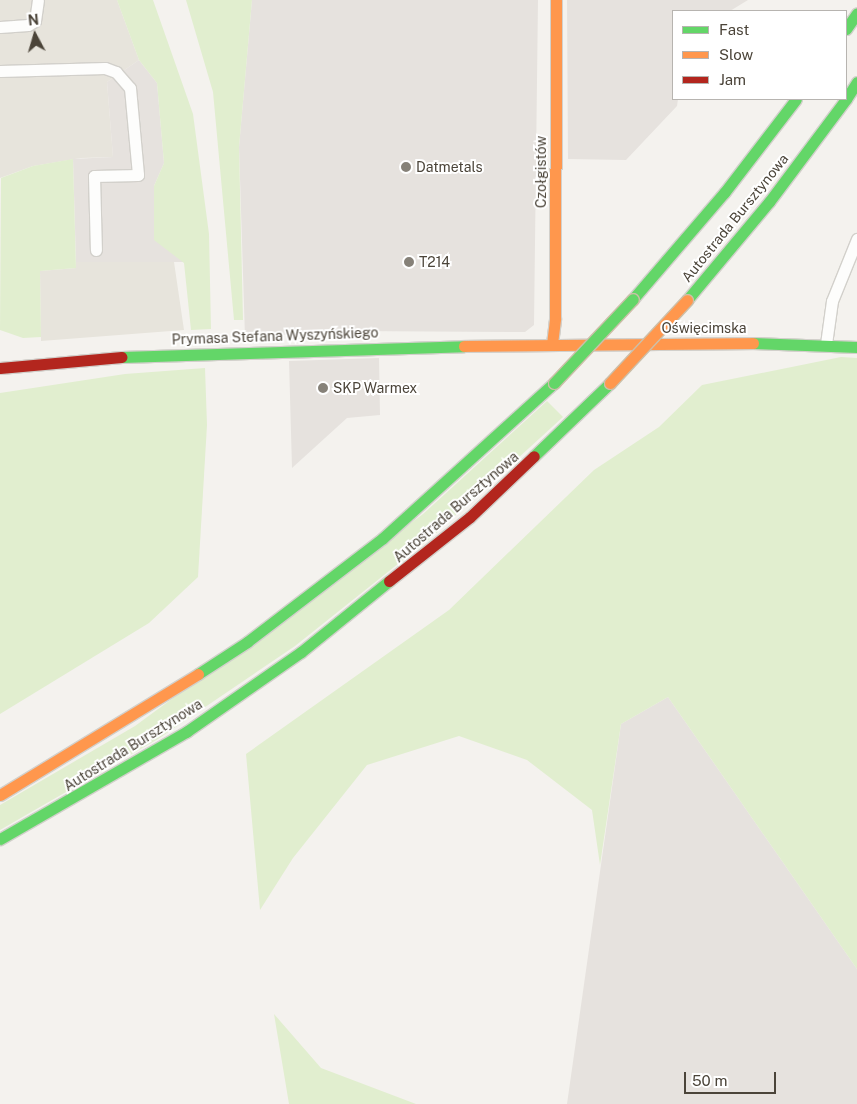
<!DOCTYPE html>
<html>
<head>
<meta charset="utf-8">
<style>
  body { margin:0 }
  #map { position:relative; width:857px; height:1104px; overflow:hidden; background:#f4f2ee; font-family:"Public Sans",sans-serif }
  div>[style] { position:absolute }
  .residential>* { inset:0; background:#e7e4dc }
  .industrial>* { inset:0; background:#e6e2de }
  .green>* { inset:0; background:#e1eecf }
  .roads { filter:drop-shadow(1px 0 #d2d0cb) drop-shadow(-1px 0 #d2d0cb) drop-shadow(0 1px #d2d0cb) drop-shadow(0 -1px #d2d0cb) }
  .street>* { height:11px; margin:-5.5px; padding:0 5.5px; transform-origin:5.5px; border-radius:5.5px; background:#fdfdfc }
  .fast>* { height:11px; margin:-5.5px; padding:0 5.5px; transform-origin:5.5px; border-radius:5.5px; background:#63d668 }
  .slow>* { height:11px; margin:-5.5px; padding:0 5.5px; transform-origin:5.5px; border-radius:5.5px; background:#ff974d }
  .jam>* { height:11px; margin:-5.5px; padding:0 5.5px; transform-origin:5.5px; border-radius:5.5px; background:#b3261e }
  .bridges { filter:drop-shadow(1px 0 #ccbfa9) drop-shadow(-1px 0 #ccbfa9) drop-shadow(0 1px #ccbfa9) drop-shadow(0 -1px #ccbfa9) }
  .fast-bridge>* { height:11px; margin:-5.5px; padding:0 5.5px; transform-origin:5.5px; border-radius:5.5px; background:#63d668 }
  .slow-bridge>* { height:11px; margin:-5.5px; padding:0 5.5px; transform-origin:5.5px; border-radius:5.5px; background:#ff974d }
  .dots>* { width:14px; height:14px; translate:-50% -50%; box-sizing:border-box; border:2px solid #fff; border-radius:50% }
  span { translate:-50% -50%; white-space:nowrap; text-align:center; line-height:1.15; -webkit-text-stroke:4px #fff; paint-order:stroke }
  .poi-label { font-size:14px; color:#4b4439 }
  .left { translate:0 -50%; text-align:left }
  .street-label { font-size:14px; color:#4b4439 }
  .legend { position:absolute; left:672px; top:10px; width:175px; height:90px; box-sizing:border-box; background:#fff; border:1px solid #b7b4b0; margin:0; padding:6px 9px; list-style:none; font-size:15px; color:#4b4439 }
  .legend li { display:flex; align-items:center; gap:10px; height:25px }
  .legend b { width:25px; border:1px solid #b7b4b0 }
  .north { position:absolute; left:10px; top:10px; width:50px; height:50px; -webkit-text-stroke:4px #fff; paint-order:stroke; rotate:354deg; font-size:14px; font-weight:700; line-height:20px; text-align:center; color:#4b4439 }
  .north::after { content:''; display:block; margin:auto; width:18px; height:22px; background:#4b4439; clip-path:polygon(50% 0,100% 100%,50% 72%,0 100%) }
  .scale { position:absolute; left:684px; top:1072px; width:92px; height:22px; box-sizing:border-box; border:2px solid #4b4439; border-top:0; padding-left:6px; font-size:15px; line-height:18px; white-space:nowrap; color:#4b4439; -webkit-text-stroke:4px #fff; paint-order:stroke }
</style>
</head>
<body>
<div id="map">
  <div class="residential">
    <i style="clip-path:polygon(0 0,117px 0,139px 60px,107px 82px,113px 157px,81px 158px,33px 166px,0 178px)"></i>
    <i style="clip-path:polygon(76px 262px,174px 262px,184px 330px,41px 341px,40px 271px,76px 268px)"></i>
  </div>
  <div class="industrial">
    <i style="clip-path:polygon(252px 0,538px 0,534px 325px,525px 332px,350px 331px,245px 337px,239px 147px)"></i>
    <i style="clip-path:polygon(567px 0,748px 0,730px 11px,673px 11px,673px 99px,678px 99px,677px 106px,626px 160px,568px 159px)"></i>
    <i style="clip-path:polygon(139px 60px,157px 83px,164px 163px,154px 186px,184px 262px,76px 262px,73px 159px,113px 157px,107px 82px)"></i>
    <i style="clip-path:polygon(379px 358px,380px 415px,347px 418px,292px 468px,289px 361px)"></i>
    <i style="clip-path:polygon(668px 697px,857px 969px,857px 1104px,567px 1104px,621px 724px)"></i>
  </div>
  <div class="green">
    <i style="clip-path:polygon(117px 0,153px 0,193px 114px,209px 234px,211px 329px,191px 330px,184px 263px,154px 240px,154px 186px,164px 163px,157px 83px,139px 60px)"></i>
    <i style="clip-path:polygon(186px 0,252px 0,239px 147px,243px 320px,234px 320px,213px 92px)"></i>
    <i style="clip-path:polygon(73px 159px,76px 268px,40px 271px,41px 337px,23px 338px,0 330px,1px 178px,33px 166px)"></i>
    <i style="clip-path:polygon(841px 357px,857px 358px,857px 969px,668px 697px,621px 724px,600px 865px,592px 810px,527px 760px,459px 736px,367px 765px,293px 858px,260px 910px,246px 754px,449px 610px,594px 470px,659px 427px,702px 385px)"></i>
    <i style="clip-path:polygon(205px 368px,207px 425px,198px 577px,149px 623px,0 714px,0 393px,125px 374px)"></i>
    <i style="clip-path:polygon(547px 401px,563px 417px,433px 536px,295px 646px,158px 739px,0 830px,0 805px,135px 726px,423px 514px)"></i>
    <i style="clip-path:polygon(274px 1014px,321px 1068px,416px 1104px,289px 1104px)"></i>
  </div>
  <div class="roads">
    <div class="street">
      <i style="left:0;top:27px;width:28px;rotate:-4deg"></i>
      <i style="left:28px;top:25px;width:8px;rotate:-30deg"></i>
      <i style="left:35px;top:21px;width:21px;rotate:-82deg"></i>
      <i style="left:0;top:71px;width:105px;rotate:-1.6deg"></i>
      <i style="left:105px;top:68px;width:12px;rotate:20deg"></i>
      <i style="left:116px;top:72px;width:21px;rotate:49deg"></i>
      <i style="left:130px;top:88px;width:87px;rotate:84.7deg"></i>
      <i style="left:138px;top:175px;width:44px;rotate:178.7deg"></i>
      <i style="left:94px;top:176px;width:74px;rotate:88.5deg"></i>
      <i style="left:826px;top:344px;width:43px;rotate:-82.1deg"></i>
      <i style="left:832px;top:301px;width:67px;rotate:-68deg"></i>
    </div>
    <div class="fast">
      <i style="left:846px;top:29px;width:19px;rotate:-55deg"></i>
      <i style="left:846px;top:99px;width:20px;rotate:-57deg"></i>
      <i style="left:633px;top:299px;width:140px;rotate:-49.4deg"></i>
      <i style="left:724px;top:193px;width:118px;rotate:-52.5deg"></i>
      <i style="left:687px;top:300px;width:128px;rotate:-50.1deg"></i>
      <i style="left:769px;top:202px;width:129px;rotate:-53.2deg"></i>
      <i style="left:753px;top:343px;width:104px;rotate:2.2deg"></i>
      <i style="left:122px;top:357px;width:342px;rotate:-1.8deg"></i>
      <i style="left:534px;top:456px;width:105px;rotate:-43.8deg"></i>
      <i style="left:198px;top:674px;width:59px;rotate:-33.1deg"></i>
      <i style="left:247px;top:642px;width:171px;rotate:-37.4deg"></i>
      <i style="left:383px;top:538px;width:231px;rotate:-42.2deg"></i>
      <i style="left:0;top:839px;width:215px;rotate:-29.9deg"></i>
      <i style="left:186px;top:732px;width:140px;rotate:-34.8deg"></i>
      <i style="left:301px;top:652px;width:113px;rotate:-38.9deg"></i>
    </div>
    <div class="slow">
      <i style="left:552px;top:344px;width:26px;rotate:-83deg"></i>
      <i style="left:555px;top:318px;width:318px;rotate:-89.8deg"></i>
      <i style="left:464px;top:346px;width:289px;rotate:-0.6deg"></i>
      <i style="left:0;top:795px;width:232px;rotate:-31.4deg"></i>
    </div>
    <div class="jam">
      <i style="left:0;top:368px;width:122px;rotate:-5.2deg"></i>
      <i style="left:389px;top:581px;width:103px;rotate:-38.3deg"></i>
      <i style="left:470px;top:517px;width:88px;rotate:-43.6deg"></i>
    </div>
  </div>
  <div class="bridges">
    <div class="fast-bridge">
      <i style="left:554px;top:383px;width:115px;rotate:-46.8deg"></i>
    </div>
    <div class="slow-bridge">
      <i style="left:610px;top:383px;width:113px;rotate:-47.1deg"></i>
    </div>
  </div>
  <div class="dots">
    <i style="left:406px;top:167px;background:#868178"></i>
    <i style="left:409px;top:262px;background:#868178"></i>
    <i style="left:323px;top:388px;background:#868178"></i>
  </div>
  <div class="poi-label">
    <span class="left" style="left:416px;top:167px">Datmetals</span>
    <span class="left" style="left:419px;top:262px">T214</span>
    <span class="left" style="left:333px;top:388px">SKP Warmex</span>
  </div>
  <div class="street-label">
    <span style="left:541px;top:172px;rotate:-90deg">Czołgistów</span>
    <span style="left:735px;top:218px;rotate:-51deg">Autostrada Bursztynowa</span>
    <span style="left:704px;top:328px">Oświęcimska</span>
    <span style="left:275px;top:336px;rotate:-2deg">Prymasa Stefana Wyszyńskiego</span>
    <span style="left:456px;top:507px;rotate:-41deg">Autostrada Bursztynowa</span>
    <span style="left:133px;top:745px;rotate:-32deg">Autostrada Bursztynowa</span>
  </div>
  <ul class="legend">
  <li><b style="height:6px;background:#63d668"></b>Fast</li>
  <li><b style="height:6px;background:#ff974d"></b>Slow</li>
  <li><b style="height:6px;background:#b3261e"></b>Jam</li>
  </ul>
  <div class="north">N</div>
  <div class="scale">50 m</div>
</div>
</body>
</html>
